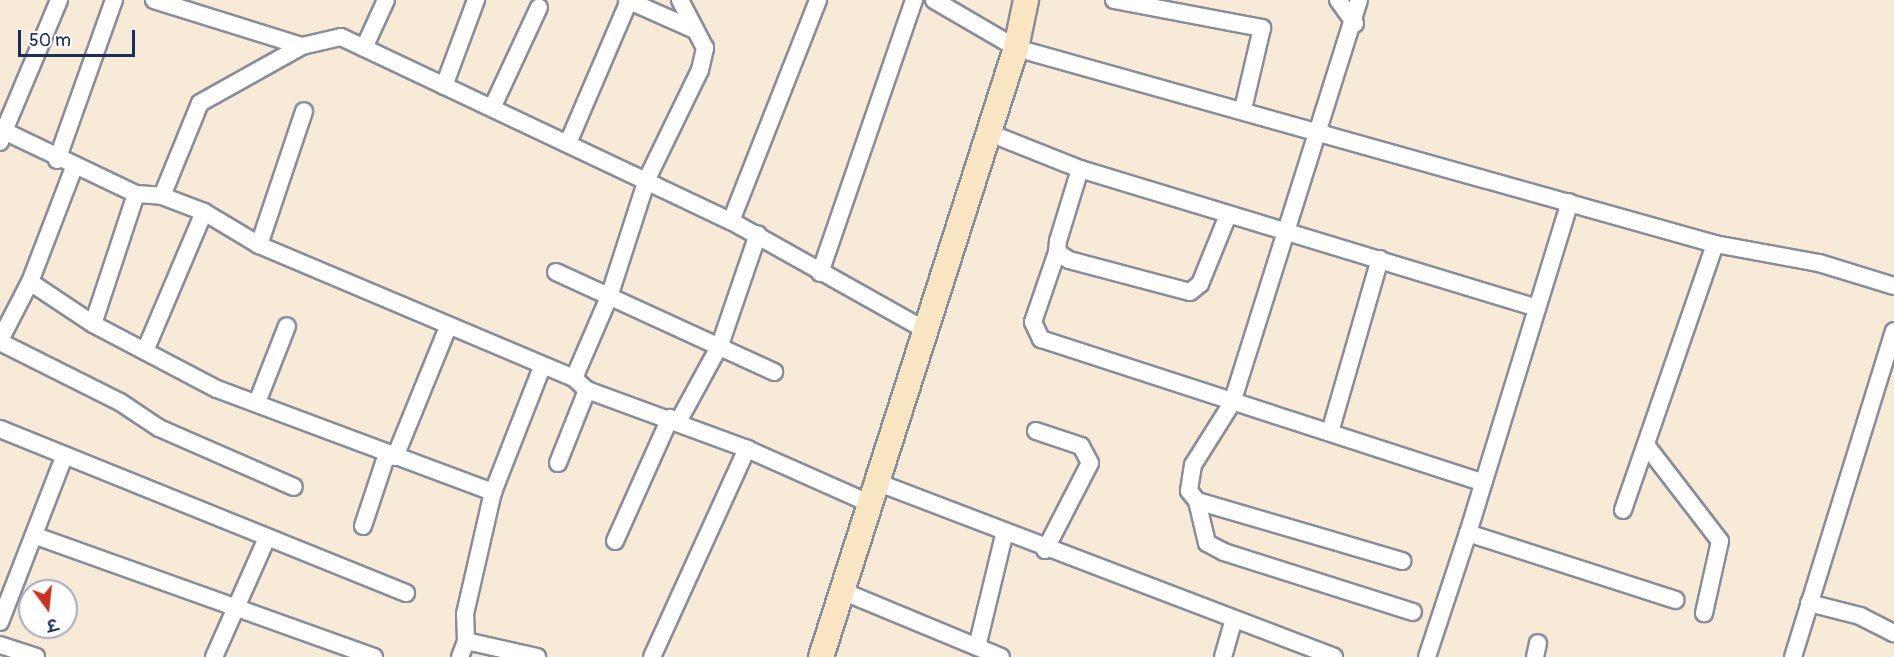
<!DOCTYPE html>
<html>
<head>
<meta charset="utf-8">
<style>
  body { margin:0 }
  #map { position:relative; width:1894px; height:657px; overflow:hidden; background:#f7ead7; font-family:Pangolin,"Playpen Sans Deva",sans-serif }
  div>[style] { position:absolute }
  .roads { filter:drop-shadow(2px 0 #898c9a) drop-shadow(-2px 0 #898c9a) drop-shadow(0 2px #898c9a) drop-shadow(0 -2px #898c9a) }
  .street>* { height:16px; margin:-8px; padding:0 8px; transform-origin:8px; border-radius:8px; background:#fff }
  .secondary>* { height:24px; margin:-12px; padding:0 12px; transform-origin:12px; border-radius:12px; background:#fbe6c4 }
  span { translate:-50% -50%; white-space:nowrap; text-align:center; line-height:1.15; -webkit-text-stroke:6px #fff; paint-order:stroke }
  .north { position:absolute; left:18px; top:579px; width:60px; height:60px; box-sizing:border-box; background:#fff; border:2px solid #a4acbf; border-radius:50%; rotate:165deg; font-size:16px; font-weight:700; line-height:24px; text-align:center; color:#1b2f5e }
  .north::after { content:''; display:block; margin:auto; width:21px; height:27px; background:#c8321e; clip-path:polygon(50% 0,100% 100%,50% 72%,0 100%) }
  .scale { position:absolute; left:18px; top:30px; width:117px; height:27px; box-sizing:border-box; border:3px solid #1b2f5e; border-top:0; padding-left:8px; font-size:18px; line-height:21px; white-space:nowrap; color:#1b2f5e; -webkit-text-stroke:4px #fff; paint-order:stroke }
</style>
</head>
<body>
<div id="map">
  <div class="roads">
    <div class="street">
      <i style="left:154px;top:0;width:155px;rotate:17.3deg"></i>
      <i style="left:627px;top:0;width:74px;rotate:23.8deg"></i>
      <i style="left:934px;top:0;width:95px;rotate:30.3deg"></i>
      <i style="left:1016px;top:48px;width:726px;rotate:15.66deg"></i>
      <i style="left:1715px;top:244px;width:106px;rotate:10.4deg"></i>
      <i style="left:1819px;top:263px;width:78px;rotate:17deg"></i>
      <i style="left:1114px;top:0;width:151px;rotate:10.7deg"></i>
      <i style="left:1262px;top:28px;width:83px;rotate:103.2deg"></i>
      <i style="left:1338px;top:0;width:29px;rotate:54deg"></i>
      <i style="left:1359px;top:0;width:423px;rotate:107.5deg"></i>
      <i style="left:1232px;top:403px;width:73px;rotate:122.2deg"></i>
      <i style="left:1193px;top:465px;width:26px;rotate:99deg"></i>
      <i style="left:1189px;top:491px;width:13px;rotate:51deg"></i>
      <i style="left:1197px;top:501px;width:43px;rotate:76.6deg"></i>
      <i style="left:1207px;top:543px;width:19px;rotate:28deg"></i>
      <i style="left:1224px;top:552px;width:198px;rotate:17.6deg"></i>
      <i style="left:364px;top:48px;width:53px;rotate:-65.4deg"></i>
      <i style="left:444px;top:86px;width:92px;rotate:-69.6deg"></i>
      <i style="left:492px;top:108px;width:111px;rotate:-65deg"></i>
      <i style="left:0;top:128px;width:5px;rotate:37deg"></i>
      <i style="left:4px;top:131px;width:142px;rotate:-67.2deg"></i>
      <i style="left:987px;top:132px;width:100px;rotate:21.7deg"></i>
      <i style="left:1080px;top:169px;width:475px;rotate:16.9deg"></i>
      <i style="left:0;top:142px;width:12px;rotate:-70deg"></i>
      <i style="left:4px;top:131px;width:146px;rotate:25.5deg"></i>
      <i style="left:136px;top:194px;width:26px;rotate:4deg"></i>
      <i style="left:162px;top:196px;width:45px;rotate:20.9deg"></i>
      <i style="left:204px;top:212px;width:64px;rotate:31deg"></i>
      <i style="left:259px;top:245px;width:342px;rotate:22.9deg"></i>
      <i style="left:574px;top:378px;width:18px;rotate:43deg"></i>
      <i style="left:587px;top:390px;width:171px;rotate:20.2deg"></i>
      <i style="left:747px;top:449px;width:136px;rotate:23.9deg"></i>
      <i style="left:568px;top:143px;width:155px;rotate:-66.8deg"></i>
      <i style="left:57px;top:160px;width:170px;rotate:-70.4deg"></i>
      <i style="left:1080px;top:169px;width:75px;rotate:107deg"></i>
      <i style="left:1058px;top:241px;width:11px;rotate:95deg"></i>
      <i style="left:1057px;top:252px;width:14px;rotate:34deg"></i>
      <i style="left:1069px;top:260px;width:125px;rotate:14.8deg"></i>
      <i style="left:1190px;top:292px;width:13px;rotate:-39deg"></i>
      <i style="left:1200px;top:284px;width:74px;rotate:-67.9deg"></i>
      <i style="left:162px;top:196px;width:100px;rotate:-67.8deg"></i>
      <i style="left:200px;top:103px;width:117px;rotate:-29.2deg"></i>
      <i style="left:302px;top:46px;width:40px;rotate:-13deg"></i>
      <i style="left:341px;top:37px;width:431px;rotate:25.3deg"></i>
      <i style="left:731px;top:221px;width:225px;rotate:29.3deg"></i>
      <i style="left:731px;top:221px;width:238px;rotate:-68.5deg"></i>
      <i style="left:259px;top:245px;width:141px;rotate:-71.4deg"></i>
      <i style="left:1057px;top:252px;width:74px;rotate:108.9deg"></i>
      <i style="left:1033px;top:322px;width:19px;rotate:65deg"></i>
      <i style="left:1041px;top:339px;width:465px;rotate:18deg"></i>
      <i style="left:556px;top:272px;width:240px;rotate:24.6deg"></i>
      <i style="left:820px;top:273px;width:289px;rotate:-71deg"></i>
      <i style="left:30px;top:282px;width:76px;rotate:33.7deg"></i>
      <i style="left:93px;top:324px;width:140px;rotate:27.7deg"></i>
      <i style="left:217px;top:389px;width:295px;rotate:20.5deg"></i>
      <i style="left:493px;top:492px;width:134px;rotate:-68.6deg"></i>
      <i style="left:93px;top:324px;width:137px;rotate:-71.7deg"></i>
      <i style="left:0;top:340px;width:65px;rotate:-62.7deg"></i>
      <i style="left:30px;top:282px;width:125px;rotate:-69deg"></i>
      <i style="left:0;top:342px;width:134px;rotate:26.6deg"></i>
      <i style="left:120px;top:402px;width:47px;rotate:33.7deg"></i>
      <i style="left:159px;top:428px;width:147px;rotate:23.6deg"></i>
      <i style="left:145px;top:351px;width:151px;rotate:-67deg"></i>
      <i style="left:574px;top:378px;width:88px;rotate:-66.6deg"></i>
      <i style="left:609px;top:297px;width:124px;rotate:-72.1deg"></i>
      <i style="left:647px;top:179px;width:121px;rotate:-64.1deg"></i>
      <i style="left:700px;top:70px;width:23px;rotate:-77deg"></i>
      <i style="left:705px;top:48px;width:54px;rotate:-117.5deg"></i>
      <i style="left:258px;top:400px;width:79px;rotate:-68.6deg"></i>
      <i style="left:678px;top:422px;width:88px;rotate:-61.4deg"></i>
      <i style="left:720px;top:345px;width:117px;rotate:-71.1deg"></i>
      <i style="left:0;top:429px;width:438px;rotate:22deg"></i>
      <i style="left:1036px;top:431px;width:47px;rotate:18.4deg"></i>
      <i style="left:1081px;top:446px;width:19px;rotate:62deg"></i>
      <i style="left:1090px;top:463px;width:98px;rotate:117.3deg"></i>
      <i style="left:1330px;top:432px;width:180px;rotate:-73.9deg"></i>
      <i style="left:1646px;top:445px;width:121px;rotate:52.4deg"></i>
      <i style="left:1720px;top:541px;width:74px;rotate:102.5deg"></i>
      <i style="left:395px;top:457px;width:140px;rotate:-67.8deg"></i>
      <i style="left:558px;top:463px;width:79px;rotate:-68.3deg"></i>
      <i style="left:879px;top:483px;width:487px;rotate:20.9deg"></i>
      <i style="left:1197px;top:501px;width:214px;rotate:16.3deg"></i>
      <i style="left:1623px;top:510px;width:281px;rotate:-70.9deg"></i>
      <i style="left:363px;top:526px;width:76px;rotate:-71.6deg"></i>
      <i style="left:1468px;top:533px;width:346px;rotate:-72.9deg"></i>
      <i style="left:36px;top:536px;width:359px;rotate:19.7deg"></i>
      <i style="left:615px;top:541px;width:135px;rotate:-65.9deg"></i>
      <i style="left:842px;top:591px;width:172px;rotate:22.5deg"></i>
      <i style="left:1809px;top:603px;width:53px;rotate:14.3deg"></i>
      <i style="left:1860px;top:616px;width:38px;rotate:27deg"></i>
      <i style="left:0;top:622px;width:177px;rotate:-68.8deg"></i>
      <i style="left:466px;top:641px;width:27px;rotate:-92deg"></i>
      <i style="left:465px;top:614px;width:125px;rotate:-77.1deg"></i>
      <i style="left:0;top:645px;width:38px;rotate:18deg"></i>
      <i style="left:977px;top:647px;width:115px;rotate:-76.4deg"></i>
      <i style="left:214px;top:657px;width:128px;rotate:-66deg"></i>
      <i style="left:460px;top:657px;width:17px;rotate:-69deg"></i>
      <i style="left:466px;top:641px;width:73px;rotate:12.7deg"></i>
      <i style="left:652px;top:657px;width:229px;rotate:-65.5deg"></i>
      <i style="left:1223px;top:657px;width:35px;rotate:-74deg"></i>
      <i style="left:1427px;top:657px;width:131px;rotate:-71.7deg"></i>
      <i style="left:1468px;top:533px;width:218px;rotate:17.9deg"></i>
      <i style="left:1535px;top:657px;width:14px;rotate:-78deg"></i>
      <i style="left:1793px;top:657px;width:341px;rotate:-72.8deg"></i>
    </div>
    <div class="secondary">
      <i style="left:821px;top:657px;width:639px;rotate:-72.25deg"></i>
      <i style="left:1016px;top:48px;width:49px;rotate:-78.2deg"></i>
    </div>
  </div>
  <div class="north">उ</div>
  <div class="scale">50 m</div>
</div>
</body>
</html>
